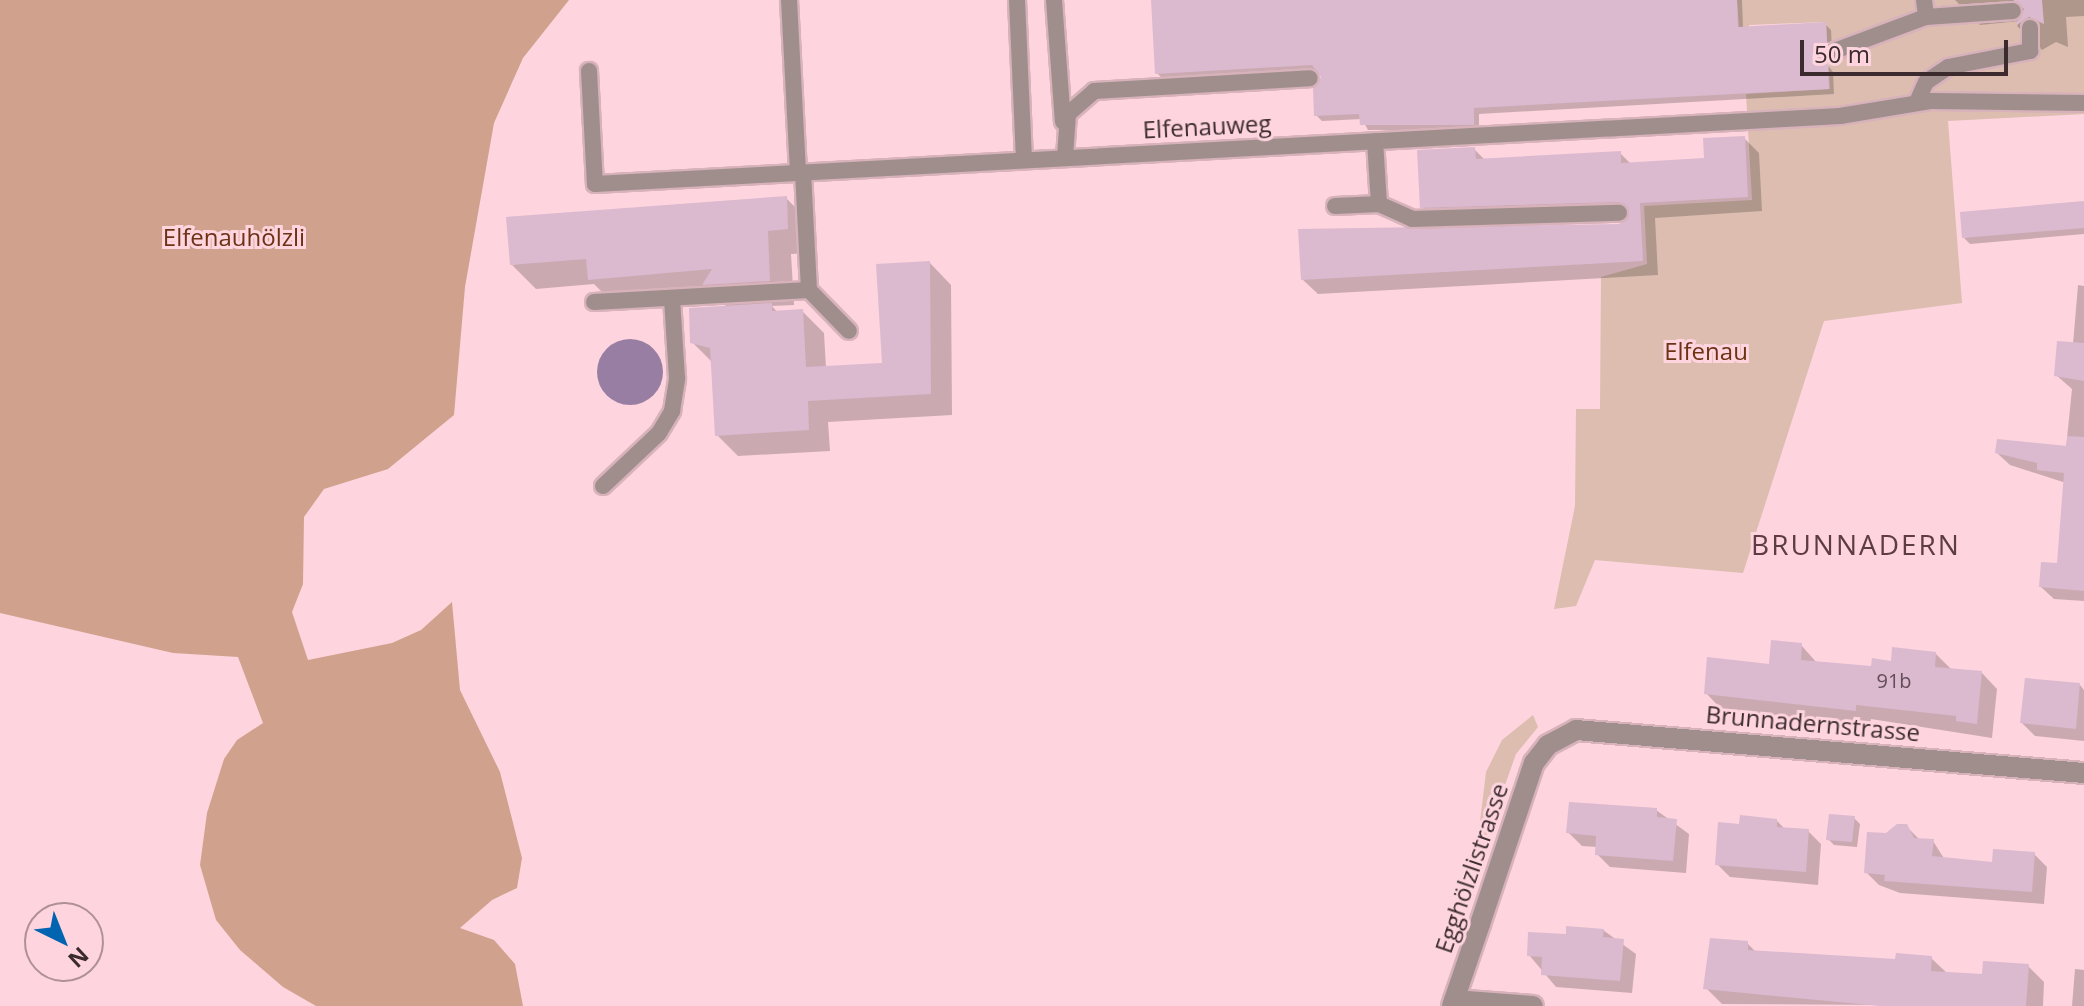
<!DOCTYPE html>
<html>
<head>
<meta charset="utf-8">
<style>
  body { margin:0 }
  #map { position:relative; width:2084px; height:1006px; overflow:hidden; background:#fed4de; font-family:"Open Sans",sans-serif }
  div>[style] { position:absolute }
  .green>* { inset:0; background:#dcbdb0 }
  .forest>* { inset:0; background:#d0a28d }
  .water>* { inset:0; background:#997ea3 }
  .round { border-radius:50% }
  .shadow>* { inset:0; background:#0003 }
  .building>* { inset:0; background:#dbb9cf }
  .roads { filter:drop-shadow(2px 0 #d7b2bb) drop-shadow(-2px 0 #d7b2bb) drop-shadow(0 2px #d7b2bb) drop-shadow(0 -2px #d7b2bb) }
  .service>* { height:16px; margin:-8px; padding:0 8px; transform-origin:8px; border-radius:8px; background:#a08e8c }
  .minor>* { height:20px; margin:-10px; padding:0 10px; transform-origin:10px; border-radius:10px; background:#a08e8c }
  .tertiary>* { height:20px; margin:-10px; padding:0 10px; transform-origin:10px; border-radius:10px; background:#a08e8c }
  span { translate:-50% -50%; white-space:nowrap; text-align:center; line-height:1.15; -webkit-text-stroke:6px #fed4de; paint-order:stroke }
  .number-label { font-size:20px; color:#634e57 }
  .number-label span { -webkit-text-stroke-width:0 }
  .street-label { font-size:24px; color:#3b2b2f }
  .park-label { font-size:24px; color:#6c3214 }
  .quarter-label { font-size:28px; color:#5d3c45; letter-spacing:2px }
  .north { position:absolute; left:24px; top:902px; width:80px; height:80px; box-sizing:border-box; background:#fed4de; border:2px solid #b09098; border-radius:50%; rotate:137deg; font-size:22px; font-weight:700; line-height:32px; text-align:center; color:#3b2b2f }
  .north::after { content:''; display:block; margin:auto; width:28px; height:36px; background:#0164b1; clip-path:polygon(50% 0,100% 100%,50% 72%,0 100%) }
  .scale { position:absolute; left:1800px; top:40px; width:208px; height:36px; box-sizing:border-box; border:4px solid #3b2b2f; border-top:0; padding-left:10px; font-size:24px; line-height:28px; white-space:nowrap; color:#3b2b2f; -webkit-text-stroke:6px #fed4de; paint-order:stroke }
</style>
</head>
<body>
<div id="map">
  <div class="green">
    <i style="clip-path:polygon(1737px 0,2084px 0,2084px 114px,1948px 121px,1962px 303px,1824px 321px,1743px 573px,1595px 560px,1576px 606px,1554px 609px,1575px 506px,1576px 409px,1600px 409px,1601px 277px,1647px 264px,1644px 206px,1752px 200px,1746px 94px,1830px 89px,1826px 22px,1749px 25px,1750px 41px,1740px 41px)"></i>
    <i style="clip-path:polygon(1533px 715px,1538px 727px,1516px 754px,1474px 872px,1486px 772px,1502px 740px)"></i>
  </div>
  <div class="forest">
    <i style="clip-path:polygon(0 0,569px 0,523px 58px,494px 123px,465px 287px,454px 415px,388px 469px,324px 489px,304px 517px,303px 584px,292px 612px,308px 660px,392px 643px,421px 630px,452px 602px,460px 690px,500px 772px,522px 858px,517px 888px,492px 900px,460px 928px,494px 940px,515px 964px,523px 1006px,316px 1006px,283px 987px,240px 950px,216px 920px,200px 865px,207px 813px,224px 759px,237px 740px,263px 723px,238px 657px,173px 653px,0 613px)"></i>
  </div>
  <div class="water">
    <i class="round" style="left:597px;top:339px;width:66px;height:66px"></i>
  </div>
  <div class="shadow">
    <i style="clip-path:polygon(1153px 0,1742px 0,1743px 28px,1825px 24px,1831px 30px,1832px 49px,1823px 59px,1833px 72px,1834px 94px,1479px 114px,1479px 130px,1368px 130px,1362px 119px,1322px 121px,1316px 115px,1323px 76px,1319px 71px,1163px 79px,1157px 73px)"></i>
    <i style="clip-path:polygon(1955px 0,2084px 0,2084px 16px,2066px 17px,2068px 47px,2056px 42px,2042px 50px,2017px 26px,2020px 21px,1980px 25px)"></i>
    <i style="clip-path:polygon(1744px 138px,1759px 153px,1762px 211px,1655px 218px,1658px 275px,1318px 294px,1302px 279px,1620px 226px,1634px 217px,1437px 222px,1422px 207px,1474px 149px,1486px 161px,1620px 153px,1631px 164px,1706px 160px)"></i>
    <i style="clip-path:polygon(786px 198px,810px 222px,811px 253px,791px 254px,794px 305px,772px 306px,778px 313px,802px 311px,824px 333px,826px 368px,884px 365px,930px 263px,951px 285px,952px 415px,828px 422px,830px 451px,738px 456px,717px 435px,713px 363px,692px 342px,728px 308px,715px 295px,614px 304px,594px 284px,536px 289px,512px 265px)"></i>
    <i style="clip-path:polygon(2084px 203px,2084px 234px,1970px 244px,1964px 238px)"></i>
    <i style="clip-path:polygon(2078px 285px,2084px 286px,2084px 601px,2054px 599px,2041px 587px,2059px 566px,2066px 483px,2010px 465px,1997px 453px,2066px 448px,2072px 389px,2056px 375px,2073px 344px)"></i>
    <i style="clip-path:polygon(1801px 645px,1817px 663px,1873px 668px,1936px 654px,1951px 669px,1982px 673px,1997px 689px,1992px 738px,1871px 719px,1870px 726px,1721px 709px,1706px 693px,1770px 666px)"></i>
    <i style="clip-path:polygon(2080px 685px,2084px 690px,2084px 741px,2035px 736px,2022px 723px)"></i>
    <i style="clip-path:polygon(1656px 810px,1689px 834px,1686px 873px,1610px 867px,1597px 854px,1597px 847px,1582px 846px,1568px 832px)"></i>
    <i style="clip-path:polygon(1854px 818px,1860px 824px,1857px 847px,1834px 845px,1828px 839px)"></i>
    <i style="clip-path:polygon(1776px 820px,1786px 830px,1808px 831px,1821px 844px,1818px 885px,1730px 877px,1717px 864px,1740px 826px)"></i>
    <i style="clip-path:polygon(1906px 826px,1920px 840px,1933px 841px,1945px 860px,1994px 864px,2034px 854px,2047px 867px,2044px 904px,1900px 893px,1879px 885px,1866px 872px,1887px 835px)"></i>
    <i style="clip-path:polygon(1603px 930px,1636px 954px,1632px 993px,1556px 987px,1529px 955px,1568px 936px)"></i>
    <i style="clip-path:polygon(1747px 943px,1756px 952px,1897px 961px,1931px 958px,1948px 974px,1984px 976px,2028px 966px,2044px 982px,2043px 1006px,1722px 1004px,1706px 988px)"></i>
    <i style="clip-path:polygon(2075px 969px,2084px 970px,2084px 1006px,2072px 1006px)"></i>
  </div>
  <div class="building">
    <i style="clip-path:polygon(1151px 0,1737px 0,1738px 27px,1826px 22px,1827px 42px,1818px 52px,1828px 64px,1829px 89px,1474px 108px,1474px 125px,1360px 125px,1359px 114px,1314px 116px,1313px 88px,1321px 77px,1312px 65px,1155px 74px)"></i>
    <i style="clip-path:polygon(2013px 0,2042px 0,2044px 24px,2029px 17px,2015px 26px,2024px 9px)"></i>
    <i style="clip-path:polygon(1745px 136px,1748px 197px,1640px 203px,1643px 261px,1301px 280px,1298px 229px,1619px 224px,1629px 217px,1628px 207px,1619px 202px,1420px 208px,1417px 150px,1475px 147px,1476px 159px,1621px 151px,1621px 163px,1704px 158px,1703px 138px)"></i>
    <i style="clip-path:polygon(787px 196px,788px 229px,768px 231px,770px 281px,702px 285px,712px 269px,588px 280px,586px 259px,510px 265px,506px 217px)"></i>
    <i style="clip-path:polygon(2084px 201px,2084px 228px,1962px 238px,1960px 212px)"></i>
    <i style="clip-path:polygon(930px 261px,931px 394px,808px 401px,809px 430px,715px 436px,710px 348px,690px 343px,689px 308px,772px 303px,772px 311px,803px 309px,806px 367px,882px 363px,876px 264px)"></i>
    <i style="clip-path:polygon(2057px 341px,2084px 343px,2084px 381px,2054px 376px)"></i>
    <i style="clip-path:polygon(2067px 436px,2084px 437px,2084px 591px,2039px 587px,2041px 562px,2057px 563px,2064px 473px,2037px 470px,2037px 463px,1995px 453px,1997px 439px,2067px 446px)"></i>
    <i style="clip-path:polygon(1771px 640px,1802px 643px,1801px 660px,1871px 666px,1872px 658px,1891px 661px,1892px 647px,1936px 652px,1935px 667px,1982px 671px,1977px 724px,1956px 721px,1956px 716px,1856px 705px,1856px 711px,1704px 694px,1707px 657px,1769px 664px)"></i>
    <i style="clip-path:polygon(2025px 678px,2080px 683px,2076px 729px,2020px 723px)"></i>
    <i style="clip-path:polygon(1569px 802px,1657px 808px,1657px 817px,1677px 819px,1673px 861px,1595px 855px,1596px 836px,1566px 833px)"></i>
    <i style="clip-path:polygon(1829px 814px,1855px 816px,1852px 842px,1826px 840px)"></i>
    <i style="clip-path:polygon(1740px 815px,1777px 819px,1777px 827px,1809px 829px,1806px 872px,1715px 865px,1718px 822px,1739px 824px)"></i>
    <i style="clip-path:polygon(1897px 824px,1907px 824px,1914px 838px,1934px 839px,1932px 856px,1992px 862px,1993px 849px,2035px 852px,2032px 892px,1884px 881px,1885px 875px,1864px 873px,1867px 832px,1886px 833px)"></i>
    <i style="clip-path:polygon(1566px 926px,1604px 929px,1603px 937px,1624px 939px,1620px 981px,1541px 975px,1542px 957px,1527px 956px,1528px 932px,1566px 934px)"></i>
    <i style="clip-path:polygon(1710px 938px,1748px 941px,1748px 950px,1895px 959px,1896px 953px,1932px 956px,1931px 971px,1982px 974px,1983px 961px,2029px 964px,2026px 1006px,1880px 1006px,1703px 989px)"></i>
  </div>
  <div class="roads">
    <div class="service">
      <i style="left:789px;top:0;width:172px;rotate:87deg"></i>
      <i style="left:1017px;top:0;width:159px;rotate:87.5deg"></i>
      <i style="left:1054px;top:0;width:122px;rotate:85.8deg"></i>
      <i style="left:1924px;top:0;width:17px;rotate:83deg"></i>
      <i style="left:1926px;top:17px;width:87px;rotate:-3.9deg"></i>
      <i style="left:1829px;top:53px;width:103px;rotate:-20.4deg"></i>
      <i style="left:589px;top:71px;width:113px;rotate:87deg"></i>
      <i style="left:595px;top:184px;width:1247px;rotate:-3.13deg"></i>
      <i style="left:1840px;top:116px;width:93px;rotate:-9.3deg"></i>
      <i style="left:1932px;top:101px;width:152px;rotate:0.8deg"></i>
      <i style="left:1917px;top:102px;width:22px;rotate:-66deg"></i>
      <i style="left:1926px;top:82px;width:27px;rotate:-34deg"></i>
      <i style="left:1948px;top:67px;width:84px;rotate:-11deg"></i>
      <i style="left:2030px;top:51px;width:23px;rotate:-90deg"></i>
      <i style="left:1065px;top:157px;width:43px;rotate:-86deg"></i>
      <i style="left:1068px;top:114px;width:35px;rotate:-41deg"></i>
      <i style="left:1094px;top:91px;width:216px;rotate:-3.4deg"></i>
      <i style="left:1379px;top:204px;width:36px;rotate:24deg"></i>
      <i style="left:1412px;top:219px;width:207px;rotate:-1.7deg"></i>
      <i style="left:1335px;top:206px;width:44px;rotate:-2.6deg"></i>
      <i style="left:1379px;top:204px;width:63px;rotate:-93.6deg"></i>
      <i style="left:809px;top:290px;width:57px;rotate:45.7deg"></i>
      <i style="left:594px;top:302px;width:215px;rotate:-3.2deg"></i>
      <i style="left:809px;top:290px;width:118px;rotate:-92.9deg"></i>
      <i style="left:603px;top:486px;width:77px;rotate:-43.4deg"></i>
      <i style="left:659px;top:433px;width:26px;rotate:-59deg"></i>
      <i style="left:672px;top:411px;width:33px;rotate:-81deg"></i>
      <i style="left:677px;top:378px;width:80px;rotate:-93.6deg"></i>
    </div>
    <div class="minor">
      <i style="left:1454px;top:1000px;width:79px;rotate:4.3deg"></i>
      <i style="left:1452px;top:1006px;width:87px;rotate:-71.1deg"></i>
    </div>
    <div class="tertiary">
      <i style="left:1480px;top:924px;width:170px;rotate:-71.5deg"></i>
      <i style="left:1534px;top:763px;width:23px;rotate:-52deg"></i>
      <i style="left:1548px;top:745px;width:32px;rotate:-28deg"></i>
      <i style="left:1576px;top:730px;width:510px;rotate:4.84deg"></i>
    </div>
  </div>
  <div class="number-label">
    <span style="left:1894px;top:680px">91b</span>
  </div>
  <div class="street-label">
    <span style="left:1207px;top:126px;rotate:-3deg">Elfenauweg</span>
    <span style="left:1813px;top:723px;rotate:5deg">Brunnadernstrasse</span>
    <span style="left:1471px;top:868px;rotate:-71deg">Egghölzlistrasse</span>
  </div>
  <div class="park-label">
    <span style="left:234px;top:237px">Elfenauhölzli</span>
    <span style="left:1706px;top:351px">Elfenau</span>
  </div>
  <div class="quarter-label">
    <span style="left:1856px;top:544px">BRUNNADERN</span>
  </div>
  <div class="north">N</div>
  <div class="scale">50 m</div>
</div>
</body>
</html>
